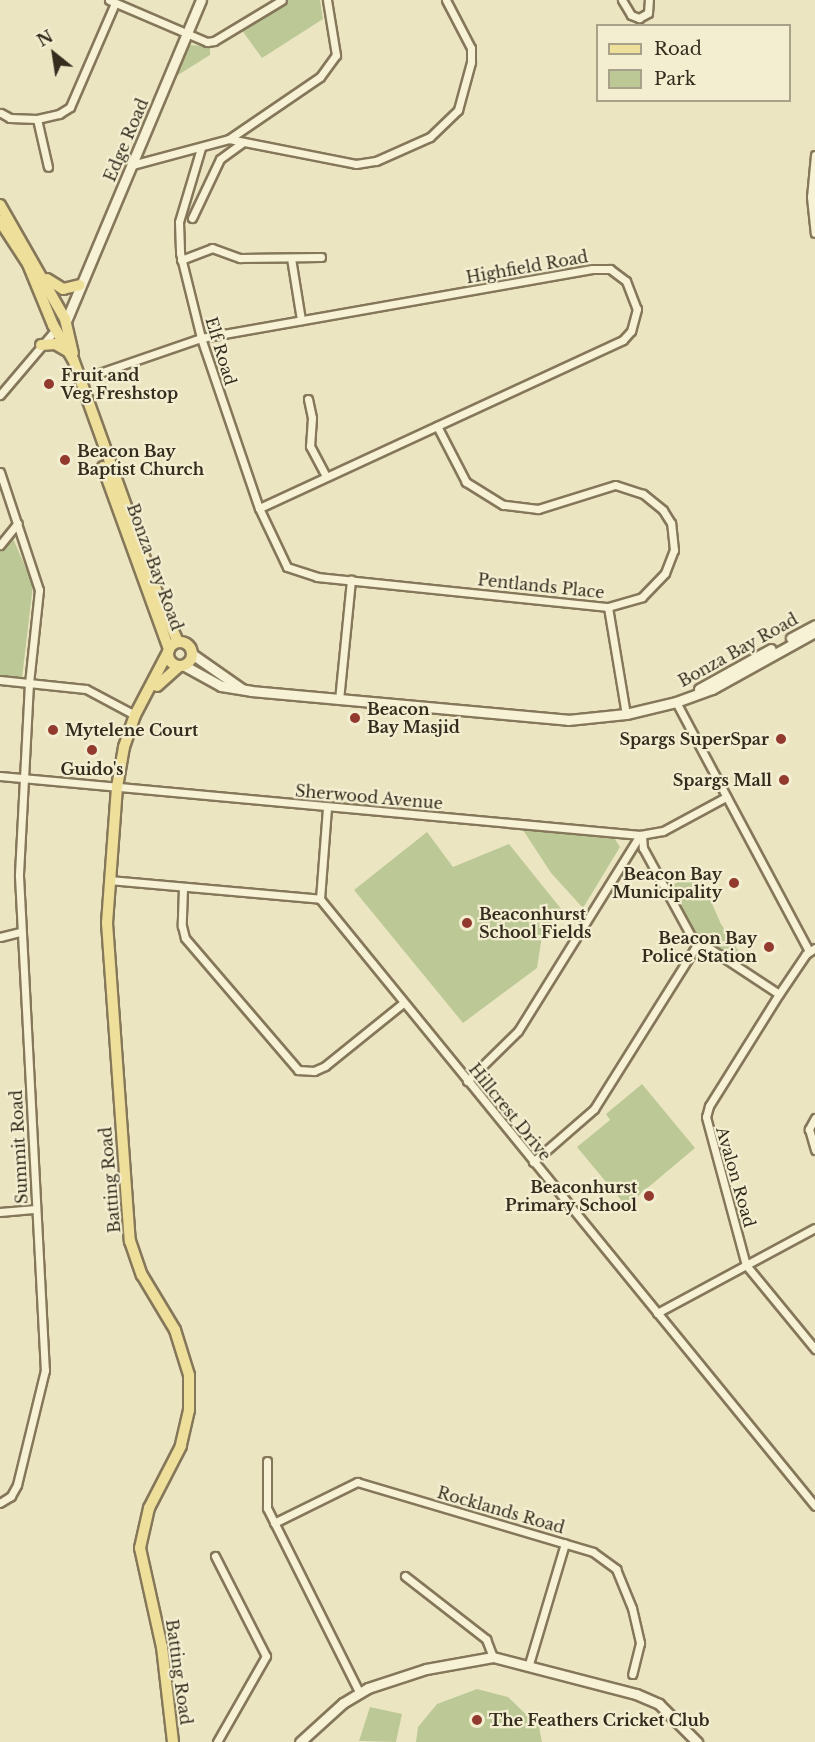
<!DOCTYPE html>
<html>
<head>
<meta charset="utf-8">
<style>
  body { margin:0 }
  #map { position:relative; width:815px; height:1742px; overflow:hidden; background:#ece5c2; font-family:"Libre Baskerville",serif }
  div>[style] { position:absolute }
  .green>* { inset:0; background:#bcc996 }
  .roads { filter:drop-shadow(2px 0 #85775a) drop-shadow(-2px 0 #85775a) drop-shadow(0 2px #85775a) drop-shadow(0 -2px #85775a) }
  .minor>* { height:7px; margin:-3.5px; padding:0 3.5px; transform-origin:3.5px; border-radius:3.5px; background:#f7f2d5 }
  .tertiary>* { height:9px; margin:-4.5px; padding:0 4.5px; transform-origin:4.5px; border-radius:4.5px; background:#f7f2d5 }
  .primary>* { height:10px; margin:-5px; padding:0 5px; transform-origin:5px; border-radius:5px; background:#eedf9b }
  .primary>.ring { margin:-5px; padding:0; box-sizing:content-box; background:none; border:10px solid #eedf9b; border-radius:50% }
  .dots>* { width:16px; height:16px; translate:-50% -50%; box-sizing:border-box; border:3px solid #f4eed1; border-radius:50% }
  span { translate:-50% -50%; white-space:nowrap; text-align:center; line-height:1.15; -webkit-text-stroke:4.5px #f4eed1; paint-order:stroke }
  .street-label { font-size:16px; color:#352c1e }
  .poi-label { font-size:16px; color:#352c1e; font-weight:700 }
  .left { translate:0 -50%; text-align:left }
  .right { translate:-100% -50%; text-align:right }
  .legend { position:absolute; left:596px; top:24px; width:195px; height:78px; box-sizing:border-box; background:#f4eed1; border:2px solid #a8a089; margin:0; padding:8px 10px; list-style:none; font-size:18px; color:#352c1e }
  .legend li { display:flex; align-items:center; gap:12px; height:30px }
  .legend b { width:30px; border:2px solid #a8a089 }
  .north { position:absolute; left:24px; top:24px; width:60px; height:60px; -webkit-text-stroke:4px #f4eed1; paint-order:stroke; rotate:330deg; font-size:16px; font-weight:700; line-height:24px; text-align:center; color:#352c1e }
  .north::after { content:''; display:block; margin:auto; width:21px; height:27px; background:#352c1e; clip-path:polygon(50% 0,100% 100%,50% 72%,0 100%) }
</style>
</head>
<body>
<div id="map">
  <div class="green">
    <i style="clip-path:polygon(288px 0,320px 0,323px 19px,262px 58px,241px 29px)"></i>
    <i style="clip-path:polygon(187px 45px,210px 46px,210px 55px,178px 75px,174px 74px)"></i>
    <i style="clip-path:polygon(12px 536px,33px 585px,22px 678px,0 676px,0 551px)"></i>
    <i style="clip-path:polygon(523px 830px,615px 839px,620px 847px,583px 908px,551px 873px)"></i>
    <i style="clip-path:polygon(427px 832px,453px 867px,509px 844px,562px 910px,542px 936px,537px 968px,463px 1023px,354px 890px)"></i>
    <i style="clip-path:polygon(698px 872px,721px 924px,741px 955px,731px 960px,693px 930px,672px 885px)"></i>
    <i style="clip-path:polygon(642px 1084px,695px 1148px,626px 1206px,577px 1147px,610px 1120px,606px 1114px)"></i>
    <i style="clip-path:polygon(477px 1689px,508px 1697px,539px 1727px,542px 1742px,416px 1742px,418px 1727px,437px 1704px)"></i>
    <i style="clip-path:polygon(370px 1707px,402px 1714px,396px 1742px,359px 1741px)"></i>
  </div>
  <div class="roads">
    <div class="minor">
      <i style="left:109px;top:0;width:107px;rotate:23.2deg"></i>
      <i style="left:207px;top:42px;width:7px;rotate:-8deg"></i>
      <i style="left:214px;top:41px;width:79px;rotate:-31.1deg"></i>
      <i style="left:622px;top:0;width:17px;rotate:59deg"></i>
      <i style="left:631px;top:15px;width:9px;rotate:21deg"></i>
      <i style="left:639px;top:18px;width:10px;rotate:-29deg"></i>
      <i style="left:648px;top:13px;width:13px;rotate:-86deg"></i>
      <i style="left:1px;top:113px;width:10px;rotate:29deg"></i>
      <i style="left:10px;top:118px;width:27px;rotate:2deg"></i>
      <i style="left:37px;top:119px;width:23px;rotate:-13deg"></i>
      <i style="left:59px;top:114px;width:13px;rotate:-32deg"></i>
      <i style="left:70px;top:107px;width:113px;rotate:-66.6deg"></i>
      <i style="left:37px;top:119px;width:49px;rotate:77.1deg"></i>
      <i style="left:229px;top:139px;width:129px;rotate:11.1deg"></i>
      <i style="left:356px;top:164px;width:20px;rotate:-9deg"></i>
      <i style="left:376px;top:161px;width:59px;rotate:-24deg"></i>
      <i style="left:430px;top:137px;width:39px;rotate:-44deg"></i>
      <i style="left:458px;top:110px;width:50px;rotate:-74.8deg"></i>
      <i style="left:471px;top:62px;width:14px;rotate:-90deg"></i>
      <i style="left:471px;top:48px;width:54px;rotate:-117.5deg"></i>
      <i style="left:201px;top:148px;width:77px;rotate:106.6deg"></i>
      <i style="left:179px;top:222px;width:31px;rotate:88deg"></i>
      <i style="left:180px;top:253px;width:88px;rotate:76.1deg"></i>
      <i style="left:201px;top:338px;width:180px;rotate:71.2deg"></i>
      <i style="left:259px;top:508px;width:65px;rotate:64.6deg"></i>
      <i style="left:287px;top:567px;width:32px;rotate:18deg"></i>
      <i style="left:317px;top:577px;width:293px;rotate:5.9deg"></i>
      <i style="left:608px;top:607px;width:35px;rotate:-16deg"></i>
      <i style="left:642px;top:597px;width:33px;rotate:-46deg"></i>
      <i style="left:665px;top:573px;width:25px;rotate:-69deg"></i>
      <i style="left:674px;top:550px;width:27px;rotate:-96deg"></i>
      <i style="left:671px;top:523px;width:15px;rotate:-122deg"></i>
      <i style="left:663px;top:510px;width:26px;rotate:-141deg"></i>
      <i style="left:643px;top:494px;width:29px;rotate:-162deg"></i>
      <i style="left:615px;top:485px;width:81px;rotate:162.7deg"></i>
      <i style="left:538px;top:509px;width:35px;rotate:-173deg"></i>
      <i style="left:503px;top:505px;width:44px;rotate:-148.1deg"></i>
      <i style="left:466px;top:482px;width:63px;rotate:-117.4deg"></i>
      <i style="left:815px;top:155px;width:42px;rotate:95.4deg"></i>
      <i style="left:811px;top:197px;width:36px;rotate:84deg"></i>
      <i style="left:132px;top:165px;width:100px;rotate:-15deg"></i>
      <i style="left:229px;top:139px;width:110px;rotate:-34.3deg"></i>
      <i style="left:320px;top:77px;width:27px;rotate:-54deg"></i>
      <i style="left:336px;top:55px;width:56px;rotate:-99.3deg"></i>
      <i style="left:192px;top:218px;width:65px;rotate:-64.6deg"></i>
      <i style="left:220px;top:159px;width:29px;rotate:-36deg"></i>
      <i style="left:291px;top:258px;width:63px;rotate:80.8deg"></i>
      <i style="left:181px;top:260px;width:33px;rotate:-21deg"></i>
      <i style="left:212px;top:248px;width:30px;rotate:20deg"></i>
      <i style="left:240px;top:258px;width:81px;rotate:-0.7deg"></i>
      <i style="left:79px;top:380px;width:129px;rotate:-19deg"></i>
      <i style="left:201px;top:338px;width:397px;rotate:-10deg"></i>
      <i style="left:592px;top:269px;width:18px"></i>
      <i style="left:610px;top:269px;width:20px;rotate:37deg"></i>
      <i style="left:626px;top:281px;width:30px;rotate:69deg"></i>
      <i style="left:637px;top:309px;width:23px;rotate:105deg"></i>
      <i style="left:631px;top:331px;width:12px;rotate:132deg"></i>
      <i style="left:623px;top:340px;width:401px;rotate:155.2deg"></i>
      <i style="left:0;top:395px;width:87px;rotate:-49.7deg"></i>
      <i style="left:308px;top:399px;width:19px;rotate:78deg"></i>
      <i style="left:312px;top:418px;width:28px;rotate:94deg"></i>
      <i style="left:310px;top:446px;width:34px;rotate:62deg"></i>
      <i style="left:0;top:472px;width:124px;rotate:71.7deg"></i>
      <i style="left:39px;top:590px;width:94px;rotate:96.1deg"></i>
      <i style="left:29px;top:683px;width:193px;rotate:93deg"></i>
      <i style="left:19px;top:876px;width:495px;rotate:87deg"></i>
      <i style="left:45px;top:1370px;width:118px;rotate:103.7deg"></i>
      <i style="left:17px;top:1485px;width:13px;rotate:119deg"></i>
      <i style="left:11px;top:1496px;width:13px;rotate:148deg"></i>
      <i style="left:0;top:545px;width:28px;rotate:-51deg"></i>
      <i style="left:608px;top:607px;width:109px;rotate:80.5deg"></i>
      <i style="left:0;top:680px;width:86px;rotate:6deg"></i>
      <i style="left:86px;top:689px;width:55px;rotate:28deg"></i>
      <i style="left:339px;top:700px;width:121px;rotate:-84.3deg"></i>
      <i style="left:676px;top:702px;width:282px;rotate:61.9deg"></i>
      <i style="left:0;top:776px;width:643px;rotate:5.27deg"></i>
      <i style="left:640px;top:835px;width:23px;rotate:-10deg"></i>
      <i style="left:663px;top:831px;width:72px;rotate:-28.4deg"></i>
      <i style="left:642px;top:835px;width:13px;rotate:86deg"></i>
      <i style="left:643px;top:848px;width:100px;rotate:61.4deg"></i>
      <i style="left:691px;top:936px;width:105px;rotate:33.4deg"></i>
      <i style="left:109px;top:880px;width:212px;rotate:5.1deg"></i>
      <i style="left:320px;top:899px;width:783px;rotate:50.8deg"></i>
      <i style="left:183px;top:888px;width:38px;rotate:92deg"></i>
      <i style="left:182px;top:926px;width:12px;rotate:76deg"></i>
      <i style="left:185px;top:938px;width:174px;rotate:49.4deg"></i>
      <i style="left:298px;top:1070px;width:16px;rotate:4deg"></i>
      <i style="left:314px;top:1071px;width:12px;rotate:-24deg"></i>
      <i style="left:325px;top:1066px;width:100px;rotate:-38.9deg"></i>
      <i style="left:320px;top:899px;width:92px;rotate:-85.6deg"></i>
      <i style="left:0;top:937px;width:21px;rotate:-14deg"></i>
      <i style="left:815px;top:948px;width:11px;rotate:146deg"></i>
      <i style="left:806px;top:954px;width:48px;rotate:124deg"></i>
      <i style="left:779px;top:994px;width:132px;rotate:122deg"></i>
      <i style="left:709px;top:1106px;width:11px;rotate:105deg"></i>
      <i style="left:706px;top:1117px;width:153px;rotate:74.9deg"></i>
      <i style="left:746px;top:1265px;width:109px;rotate:50.6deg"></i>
      <i style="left:467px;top:1081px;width:71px;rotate:-44.4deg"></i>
      <i style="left:518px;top:1031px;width:231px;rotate:-58.1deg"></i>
      <i style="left:815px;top:1118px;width:13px;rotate:119deg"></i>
      <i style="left:809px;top:1129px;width:22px;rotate:74deg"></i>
      <i style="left:533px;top:1162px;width:81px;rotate:-41deg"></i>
      <i style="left:594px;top:1109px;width:196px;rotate:-57.9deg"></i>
      <i style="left:0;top:1212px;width:36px;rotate:-5deg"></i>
      <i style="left:657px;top:1313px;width:179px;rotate:-28.3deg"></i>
      <i style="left:267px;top:1461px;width:47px;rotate:90deg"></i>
      <i style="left:267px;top:1508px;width:206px;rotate:63.4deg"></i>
      <i style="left:274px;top:1523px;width:93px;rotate:-26.3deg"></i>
      <i style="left:357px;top:1482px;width:246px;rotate:16.5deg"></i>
      <i style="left:593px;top:1552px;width:29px;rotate:36deg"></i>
      <i style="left:616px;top:1569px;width:42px;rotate:67.7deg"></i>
      <i style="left:632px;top:1608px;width:36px;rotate:77deg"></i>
      <i style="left:640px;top:1643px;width:32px;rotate:104deg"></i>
      <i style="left:215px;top:1556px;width:112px;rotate:63deg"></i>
      <i style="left:266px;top:1656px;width:99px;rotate:119.7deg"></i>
      <i style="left:405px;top:1576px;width:103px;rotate:37.9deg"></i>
      <i style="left:486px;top:1639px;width:19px;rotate:69deg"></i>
      <i style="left:529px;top:1664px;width:126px;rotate:-73.4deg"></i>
    </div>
    <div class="tertiary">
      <i style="left:66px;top:321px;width:348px;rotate:-67.2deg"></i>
      <i style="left:791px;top:638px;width:27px;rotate:-28deg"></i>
      <i style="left:192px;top:654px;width:61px;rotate:35deg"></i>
      <i style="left:183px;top:665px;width:43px;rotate:28.9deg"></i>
      <i style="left:221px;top:686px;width:30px;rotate:9deg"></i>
      <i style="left:251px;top:691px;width:318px;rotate:5.2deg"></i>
      <i style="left:568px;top:720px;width:58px;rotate:-5.9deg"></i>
      <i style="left:626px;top:714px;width:51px;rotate:-13.5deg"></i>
      <i style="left:676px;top:702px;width:38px;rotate:-20deg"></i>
      <i style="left:712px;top:689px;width:118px;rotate:-29deg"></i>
      <i style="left:699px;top:689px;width:82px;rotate:-29.1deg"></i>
      <i style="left:300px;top:1742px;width:58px;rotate:-42.2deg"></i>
      <i style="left:343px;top:1703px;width:29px;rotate:-31deg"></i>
      <i style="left:368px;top:1688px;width:61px;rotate:-18.1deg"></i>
      <i style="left:426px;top:1669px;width:68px;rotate:-10.2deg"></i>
      <i style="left:493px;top:1657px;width:148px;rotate:14.5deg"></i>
      <i style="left:636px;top:1694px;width:25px;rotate:23deg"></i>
      <i style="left:659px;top:1704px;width:54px;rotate:45deg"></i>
    </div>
    <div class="primary">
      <i style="left:0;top:205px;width:131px;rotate:60.3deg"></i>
      <i style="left:65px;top:319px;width:35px;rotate:77deg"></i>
      <i style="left:0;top:221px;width:51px;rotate:56.9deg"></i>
      <i style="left:28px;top:264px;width:66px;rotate:67.7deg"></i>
      <i style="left:53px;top:325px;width:39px;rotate:60deg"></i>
      <i style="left:73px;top:359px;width:263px;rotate:70.2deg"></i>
      <i style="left:162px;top:606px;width:39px;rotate:66deg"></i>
      <i style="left:47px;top:279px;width:19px;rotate:32deg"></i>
      <i style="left:63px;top:289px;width:17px;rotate:-13deg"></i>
      <i style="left:41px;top:345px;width:14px;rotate:-4deg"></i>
      <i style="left:55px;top:344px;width:14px;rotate:30deg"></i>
      <i style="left:103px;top:467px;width:194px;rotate:70.1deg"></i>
      <i class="ring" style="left:168px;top:642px;width:14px;height:14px"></i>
      <i style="left:168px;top:652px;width:71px;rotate:117.6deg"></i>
      <i style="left:135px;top:715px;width:34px;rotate:109deg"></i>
      <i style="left:124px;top:747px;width:41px;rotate:99.9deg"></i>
      <i style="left:117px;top:787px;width:136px;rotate:94.2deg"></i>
      <i style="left:107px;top:923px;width:319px;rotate:85.9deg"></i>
      <i style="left:130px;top:1241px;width:36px;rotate:71deg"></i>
      <i style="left:142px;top:1275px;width:64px;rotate:59deg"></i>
      <i style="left:175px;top:1330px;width:47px;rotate:72.7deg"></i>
      <i style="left:189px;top:1375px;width:35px;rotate:90deg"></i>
      <i style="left:189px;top:1410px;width:37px;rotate:103deg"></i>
      <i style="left:181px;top:1446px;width:70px;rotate:117.3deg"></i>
      <i style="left:149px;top:1508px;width:41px;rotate:102.7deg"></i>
      <i style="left:140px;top:1548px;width:101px;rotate:77.5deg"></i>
      <i style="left:162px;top:1647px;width:96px;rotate:83.4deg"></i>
      <i style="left:157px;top:686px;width:30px;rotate:-42deg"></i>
    </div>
  </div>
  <div class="dots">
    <i style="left:49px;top:384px;background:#913a2d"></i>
    <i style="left:65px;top:460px;background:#913a2d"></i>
    <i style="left:355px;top:718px;background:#913a2d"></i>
    <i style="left:53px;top:730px;background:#913a2d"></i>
    <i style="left:781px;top:739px;background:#913a2d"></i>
    <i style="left:92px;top:750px;background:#913a2d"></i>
    <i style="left:784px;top:780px;background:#913a2d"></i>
    <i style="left:734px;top:883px;background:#913a2d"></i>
    <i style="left:467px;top:923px;background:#913a2d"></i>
    <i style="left:769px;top:947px;background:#913a2d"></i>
    <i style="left:649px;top:1196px;background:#913a2d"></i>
    <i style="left:477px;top:1720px;background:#913a2d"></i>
  </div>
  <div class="street-label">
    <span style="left:126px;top:140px;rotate:-67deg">Edge Road</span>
    <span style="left:527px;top:267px;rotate:-10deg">Highfield Road</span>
    <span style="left:221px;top:351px;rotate:73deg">Elf Road</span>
    <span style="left:155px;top:567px;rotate:70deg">Bonza Bay Road</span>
    <span style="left:541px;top:586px;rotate:6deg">Pentlands Place</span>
    <span style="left:738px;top:650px;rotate:-29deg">Bonza Bay Road</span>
    <span style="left:369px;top:797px;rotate:5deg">Sherwood Avenue</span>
    <span style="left:510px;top:1112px;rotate:51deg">Hillcrest Drive</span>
    <span style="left:19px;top:1147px;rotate:-93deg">Summit Road</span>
    <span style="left:736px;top:1177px;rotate:74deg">Avalon Road</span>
    <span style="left:110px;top:1180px;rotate:-95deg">Batting Road</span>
    <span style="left:501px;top:1510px;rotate:16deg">Rocklands Road</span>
    <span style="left:179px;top:1672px;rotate:82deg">Batting Road</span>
  </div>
  <div class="poi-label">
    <span class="left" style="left:61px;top:384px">Fruit and<br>Veg Freshstop</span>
    <span class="left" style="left:77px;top:460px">Beacon Bay<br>Baptist Church</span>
    <span class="left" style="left:367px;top:718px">Beacon<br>Bay Masjid</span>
    <span class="left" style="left:65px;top:730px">Mytelene Court</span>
    <span class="right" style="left:769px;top:739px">Spargs SuperSpar</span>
    <span style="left:92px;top:769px">Guido's</span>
    <span class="right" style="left:772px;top:780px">Spargs Mall</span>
    <span class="right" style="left:722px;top:883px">Beacon Bay<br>Municipality</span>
    <span class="left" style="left:479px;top:923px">Beaconhurst<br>School Fields</span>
    <span class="right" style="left:757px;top:947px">Beacon Bay<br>Police Station</span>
    <span class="right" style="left:637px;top:1196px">Beaconhurst<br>Primary School</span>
    <span class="left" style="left:489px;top:1720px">The Feathers Cricket Club</span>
  </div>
  <ul class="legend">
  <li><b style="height:8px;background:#eedf9b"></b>Road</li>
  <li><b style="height:16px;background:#bcc996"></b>Park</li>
  </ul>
  <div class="north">N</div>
</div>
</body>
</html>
